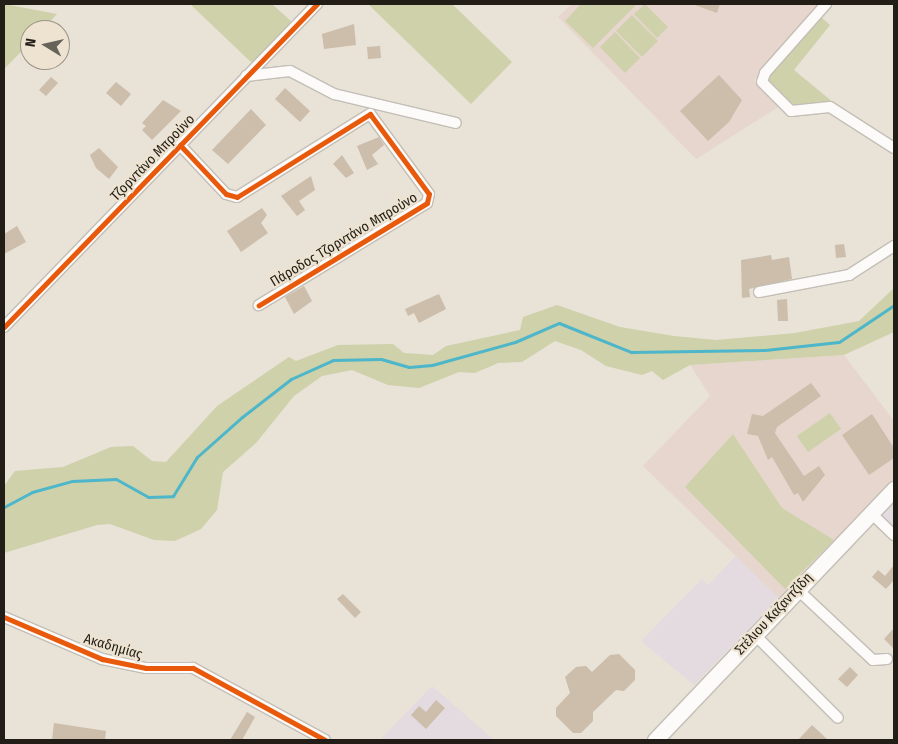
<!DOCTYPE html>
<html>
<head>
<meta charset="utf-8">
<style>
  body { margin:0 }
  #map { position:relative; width:898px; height:744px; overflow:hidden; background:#e8e2d7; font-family:"Fira Sans Condensed",sans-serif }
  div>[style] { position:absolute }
  .commercial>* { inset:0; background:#e4dbe1 }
  .education>* { inset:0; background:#e7d6ce }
  .green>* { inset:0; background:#ced1a9 }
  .stream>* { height:3px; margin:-1.5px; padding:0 1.5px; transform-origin:1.5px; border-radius:1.5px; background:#4db6ca }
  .building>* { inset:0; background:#cdbdab }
  .roads { filter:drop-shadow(1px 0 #c3beb6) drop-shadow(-1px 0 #c3beb6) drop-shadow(0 1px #c3beb6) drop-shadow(0 -1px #c3beb6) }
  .minor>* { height:10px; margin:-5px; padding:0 5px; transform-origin:5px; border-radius:5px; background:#fcfbf9 }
  .secondary>* { height:15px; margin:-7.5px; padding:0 7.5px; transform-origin:7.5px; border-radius:7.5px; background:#fcfbf9 }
  .cycleway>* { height:5px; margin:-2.5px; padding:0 2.5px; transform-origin:2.5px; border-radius:2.5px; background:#e8590c }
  span { translate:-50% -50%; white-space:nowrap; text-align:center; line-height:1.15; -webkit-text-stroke:4.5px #eee3d1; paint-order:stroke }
  .street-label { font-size:14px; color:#221e17 }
  .frame { position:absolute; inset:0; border:5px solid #221e17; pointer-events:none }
  .north { position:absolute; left:20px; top:20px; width:50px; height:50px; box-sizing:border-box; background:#eee3d1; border:1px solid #9c9487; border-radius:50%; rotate:279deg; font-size:14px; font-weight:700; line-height:20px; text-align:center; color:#221e17 }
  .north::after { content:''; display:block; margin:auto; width:18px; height:22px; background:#67635a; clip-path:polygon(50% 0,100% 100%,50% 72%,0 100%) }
</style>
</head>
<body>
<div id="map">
  <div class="commercial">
    <i style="clip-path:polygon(894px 500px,894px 531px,879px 516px)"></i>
    <i style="clip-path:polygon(736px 556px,779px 598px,694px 685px,641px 641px,702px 579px,708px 585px)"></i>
    <i style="clip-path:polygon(432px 686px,494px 740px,380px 740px)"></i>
  </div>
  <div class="education">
    <i style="clip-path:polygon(572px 4px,822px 4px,754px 80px,780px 106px,696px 159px,558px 17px)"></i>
    <i style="clip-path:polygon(844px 355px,894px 421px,894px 481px,779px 598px,643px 466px,710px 396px,690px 365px)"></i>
  </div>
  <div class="green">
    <i style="clip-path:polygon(4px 4px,57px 14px,42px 30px,30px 30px,30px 43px,4px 69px)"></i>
    <i style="clip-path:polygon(190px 4px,272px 4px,293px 23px,253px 64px)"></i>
    <i style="clip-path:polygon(368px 4px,452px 4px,512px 62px,471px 104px)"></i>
    <i style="clip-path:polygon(581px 4px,637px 4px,593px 48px,565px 21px)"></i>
    <i style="clip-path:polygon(645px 4px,668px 27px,657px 38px,634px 14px)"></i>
    <i style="clip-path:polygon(632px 15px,658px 41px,642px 57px,616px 31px)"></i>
    <i style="clip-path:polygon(821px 17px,830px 25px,794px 70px,834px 103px,791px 107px,767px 83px,767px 75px)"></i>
    <i style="clip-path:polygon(615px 32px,640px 58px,625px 73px,600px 47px)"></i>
    <i style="clip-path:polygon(894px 288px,894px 332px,844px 355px,690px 365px,663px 380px,652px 371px,642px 375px,606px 366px,581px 350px,555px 341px,522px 362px,498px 363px,475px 373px,459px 372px,419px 388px,388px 385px,352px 370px,322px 376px,294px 396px,256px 443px,223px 472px,217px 510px,201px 529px,175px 541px,154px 540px,110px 524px,97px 525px,4px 553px,4px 486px,15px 471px,63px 467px,111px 447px,133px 446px,152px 461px,166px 462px,217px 406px,289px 357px,296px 361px,338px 345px,393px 344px,404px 353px,433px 355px,446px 346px,520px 330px,523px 317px,557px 305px,620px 327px,674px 336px,716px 340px,795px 333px,859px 321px)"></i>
    <i style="clip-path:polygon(830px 413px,841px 429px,808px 452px,797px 436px)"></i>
    <i style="clip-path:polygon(733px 434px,782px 508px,834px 540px,785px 589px,685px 487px)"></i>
  </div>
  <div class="stream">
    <i style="left:4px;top:507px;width:32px;rotate:-28deg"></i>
    <i style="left:32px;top:492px;width:41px;rotate:-15.4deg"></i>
    <i style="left:72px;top:481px;width:44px;rotate:-2.6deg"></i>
    <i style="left:116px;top:479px;width:37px;rotate:29deg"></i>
    <i style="left:148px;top:497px;width:25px;rotate:-2deg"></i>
    <i style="left:173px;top:496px;width:46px;rotate:-58.4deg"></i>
    <i style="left:197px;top:457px;width:60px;rotate:-41.6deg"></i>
    <i style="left:242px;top:417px;width:62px;rotate:-37.8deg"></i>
    <i style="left:291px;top:379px;width:46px;rotate:-24.3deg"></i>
    <i style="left:333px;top:360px;width:48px;rotate:-1.2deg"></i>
    <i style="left:381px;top:359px;width:29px;rotate:16deg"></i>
    <i style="left:409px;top:367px;width:23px;rotate:-5deg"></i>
    <i style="left:432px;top:365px;width:86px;rotate:-15.5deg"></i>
    <i style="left:515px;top:342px;width:48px;rotate:-23.4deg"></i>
    <i style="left:559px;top:323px;width:78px;rotate:21.9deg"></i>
    <i style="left:631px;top:352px;width:134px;rotate:-0.9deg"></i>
    <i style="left:765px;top:350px;width:74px;rotate:-6.2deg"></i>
    <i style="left:839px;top:342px;width:66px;rotate:-33.9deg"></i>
  </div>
  <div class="building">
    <i style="clip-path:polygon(692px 4px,720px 4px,717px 13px)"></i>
    <i style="clip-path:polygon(354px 24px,356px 45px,324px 49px,322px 34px)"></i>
    <i style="clip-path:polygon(380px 46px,381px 58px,368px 59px,367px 47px)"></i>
    <i style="clip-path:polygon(719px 75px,742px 100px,729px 122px,708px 141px,680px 111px)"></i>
    <i style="clip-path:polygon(51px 77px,58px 83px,46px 96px,39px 90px)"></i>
    <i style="clip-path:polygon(116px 82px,131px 94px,121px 106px,106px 93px)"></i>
    <i style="clip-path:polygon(285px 88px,310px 111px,300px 122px,275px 99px)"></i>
    <i style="clip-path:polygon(163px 100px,181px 111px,152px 140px,142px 130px,146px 126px,142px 123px)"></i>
    <i style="clip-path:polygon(251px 109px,266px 125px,228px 164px,212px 150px)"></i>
    <i style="clip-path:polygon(379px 137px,384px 145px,372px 155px,378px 164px,367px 170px,357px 146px)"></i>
    <i style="clip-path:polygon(99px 148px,118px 167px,109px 179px,96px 168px,90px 155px)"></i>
    <i style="clip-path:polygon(342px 155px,354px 173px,346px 178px,333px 164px)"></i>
    <i style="clip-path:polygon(311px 176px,315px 190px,299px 201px,305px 210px,297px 216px,281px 196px)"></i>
    <i style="clip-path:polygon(262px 208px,267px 215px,261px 223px,268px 233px,241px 252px,227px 231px)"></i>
    <i style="clip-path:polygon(17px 226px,26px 242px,4px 254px,4px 234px)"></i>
    <i style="clip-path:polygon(844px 244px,846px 257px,836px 258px,835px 245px)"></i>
    <i style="clip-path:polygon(771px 255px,772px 260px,789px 257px,792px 279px,749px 289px,750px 297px,742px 298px,741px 260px)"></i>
    <i style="clip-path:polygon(304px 286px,312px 301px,294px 314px,285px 297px)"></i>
    <i style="clip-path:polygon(439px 294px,446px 309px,419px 323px,414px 313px,408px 316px,405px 309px)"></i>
    <i style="clip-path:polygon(787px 299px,788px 321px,778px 321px,777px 300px)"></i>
    <i style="clip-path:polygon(811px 383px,821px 396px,777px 427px,775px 433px,804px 476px,819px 466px,825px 475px,803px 502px,798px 493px,794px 495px,772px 457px,768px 460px,758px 436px,747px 434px,752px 414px,763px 416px)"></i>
    <i style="clip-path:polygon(872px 414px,894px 448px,894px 458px,869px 475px,842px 435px)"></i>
    <i style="clip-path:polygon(894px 565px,894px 580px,886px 589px,872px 577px,878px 570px,885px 576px)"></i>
    <i style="clip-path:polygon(343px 594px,361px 612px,355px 618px,337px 599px)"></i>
    <i style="clip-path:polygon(894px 628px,894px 649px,884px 639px)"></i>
    <i style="clip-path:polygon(619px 654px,635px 670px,635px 680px,624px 691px,616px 690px,593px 712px,593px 721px,581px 733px,573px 733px,556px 716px,556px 708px,570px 693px,565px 677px,576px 667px,586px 666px,592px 672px,610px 655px)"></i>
    <i style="clip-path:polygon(850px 667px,858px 675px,847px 687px,838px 679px)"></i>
    <i style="clip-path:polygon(436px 700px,445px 708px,426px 729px,411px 715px,419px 706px,426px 712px)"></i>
    <i style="clip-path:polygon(247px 712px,255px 717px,242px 740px,230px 740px)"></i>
    <i style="clip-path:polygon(54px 723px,106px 731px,105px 740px,52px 740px)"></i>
    <i style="clip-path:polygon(812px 725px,828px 740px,798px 740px)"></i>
  </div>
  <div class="roads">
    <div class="minor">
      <i style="left:826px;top:4px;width:92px;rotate:131.5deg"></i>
      <i style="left:765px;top:73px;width:9px;rotate:108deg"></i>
      <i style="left:762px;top:82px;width:41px;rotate:45deg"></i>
      <i style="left:791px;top:111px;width:39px;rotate:-6deg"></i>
      <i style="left:830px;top:107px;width:76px;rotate:32.6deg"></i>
      <i style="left:246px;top:76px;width:44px;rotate:-6.5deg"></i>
      <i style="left:290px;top:71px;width:50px;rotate:27.6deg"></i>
      <i style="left:334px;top:94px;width:125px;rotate:13.4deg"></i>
      <i style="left:180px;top:145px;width:67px;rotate:46.8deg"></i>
      <i style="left:226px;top:194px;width:11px;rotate:15deg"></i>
      <i style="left:237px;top:197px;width:157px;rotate:-32deg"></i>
      <i style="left:370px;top:114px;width:99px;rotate:53.6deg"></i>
      <i style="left:429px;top:194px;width:9px;rotate:103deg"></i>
      <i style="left:427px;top:203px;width:197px;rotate:148.7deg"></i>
      <i style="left:759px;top:292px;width:92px;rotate:-10.7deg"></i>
      <i style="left:849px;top:275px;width:54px;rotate:-32.8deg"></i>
      <i style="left:4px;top:327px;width:450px;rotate:-45.9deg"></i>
      <i style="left:871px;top:513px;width:32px;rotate:44deg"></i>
      <i style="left:797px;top:589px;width:104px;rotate:43.1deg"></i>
      <i style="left:873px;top:660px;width:14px;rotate:-4deg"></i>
      <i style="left:4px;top:617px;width:107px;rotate:23.2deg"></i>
      <i style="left:102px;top:659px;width:45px;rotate:11.6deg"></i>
      <i style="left:146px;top:668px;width:47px"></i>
      <i style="left:193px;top:668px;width:150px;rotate:28.6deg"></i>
      <i style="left:755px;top:635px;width:117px;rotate:45deg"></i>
    </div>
    <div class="secondary">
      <i style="left:655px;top:740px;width:347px;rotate:-46.4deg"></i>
    </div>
  </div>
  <div class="cycleway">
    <i style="left:180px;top:145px;width:67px;rotate:46.8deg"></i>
    <i style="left:226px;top:194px;width:11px;rotate:15deg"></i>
    <i style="left:237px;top:197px;width:157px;rotate:-32deg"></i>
    <i style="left:370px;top:114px;width:99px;rotate:53.6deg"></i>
    <i style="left:429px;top:194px;width:9px;rotate:103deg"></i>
    <i style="left:427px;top:203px;width:197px;rotate:148.7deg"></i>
    <i style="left:4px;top:327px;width:450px;rotate:-45.9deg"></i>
    <i style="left:4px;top:617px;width:107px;rotate:23.2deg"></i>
    <i style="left:102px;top:659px;width:45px;rotate:11.6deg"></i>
    <i style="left:146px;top:668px;width:47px"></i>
    <i style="left:193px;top:668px;width:150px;rotate:28.6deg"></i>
  </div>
  <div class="street-label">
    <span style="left:153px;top:158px;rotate:-46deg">Τζορντάνο Μπρούνο</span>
    <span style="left:344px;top:240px;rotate:-31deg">Πάροδος Τζορντάνο Μπρούνο</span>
    <span style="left:774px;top:614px;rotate:-47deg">Στέλιου Καζαντζίδη</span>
    <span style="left:113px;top:647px;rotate:16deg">Ακαδημίας</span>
  </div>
  <div class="frame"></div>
  <div class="north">N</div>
</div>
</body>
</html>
